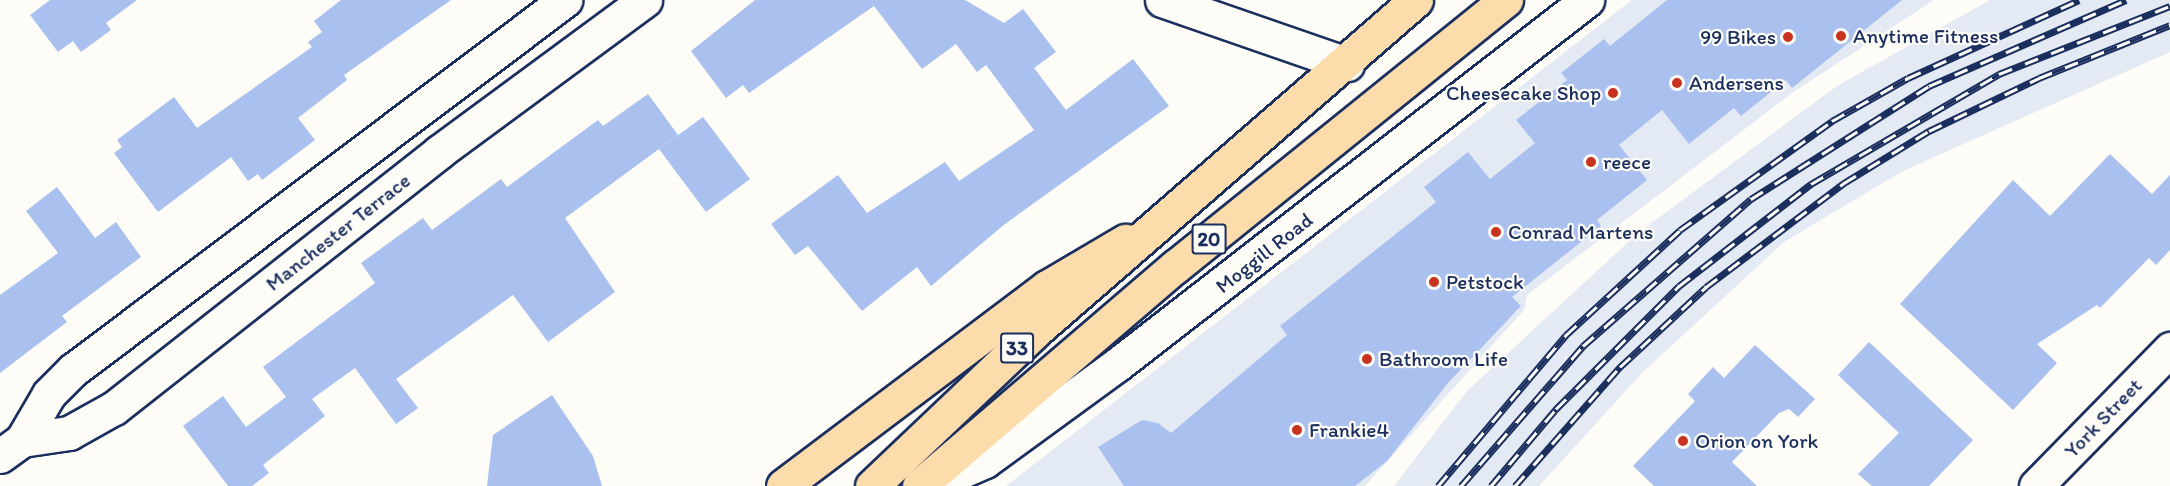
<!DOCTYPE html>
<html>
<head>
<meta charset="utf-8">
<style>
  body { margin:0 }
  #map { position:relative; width:2170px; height:486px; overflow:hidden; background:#fdfcf7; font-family:Itim,sans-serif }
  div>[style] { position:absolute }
  .built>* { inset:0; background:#e4eaf4 }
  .building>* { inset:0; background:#aac0ee }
  .roads { filter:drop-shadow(2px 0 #1b2f5e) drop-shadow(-2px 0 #1b2f5e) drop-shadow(0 2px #1b2f5e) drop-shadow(0 -2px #1b2f5e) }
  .minor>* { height:33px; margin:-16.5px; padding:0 16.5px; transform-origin:16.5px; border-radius:16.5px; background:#fdfcf7 }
  .major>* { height:33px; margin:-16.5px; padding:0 16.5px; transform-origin:16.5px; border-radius:16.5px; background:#fddcac }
  .highway>* { height:33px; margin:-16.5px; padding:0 16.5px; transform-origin:16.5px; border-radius:16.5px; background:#fddcac }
  .rail>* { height:7px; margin-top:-3.5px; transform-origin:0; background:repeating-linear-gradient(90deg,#fdfcf7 0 14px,#1b2f5e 0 28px); box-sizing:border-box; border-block:2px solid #1b2f5e }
  .dots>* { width:16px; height:16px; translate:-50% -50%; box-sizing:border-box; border:3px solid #fdfcf7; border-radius:50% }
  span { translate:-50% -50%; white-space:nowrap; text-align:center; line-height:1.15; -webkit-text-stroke:4.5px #fdfcf7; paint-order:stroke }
  .shield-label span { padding:2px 4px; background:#fdfcf7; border:2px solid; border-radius:4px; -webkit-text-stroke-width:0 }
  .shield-label { font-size:20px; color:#1b2f5e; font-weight:700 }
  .poi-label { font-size:21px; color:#1b2f5e }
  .left { translate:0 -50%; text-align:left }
  .right { translate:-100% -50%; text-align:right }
  .street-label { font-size:21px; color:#1b2f5e }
</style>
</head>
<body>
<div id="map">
  <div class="built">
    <i style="clip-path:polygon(1632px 0,1934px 0,1792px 93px,1527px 295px,1524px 310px,1365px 486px,1006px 486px)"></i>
    <i style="clip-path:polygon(1990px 0,2170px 0,2170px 52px,1903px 171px,1784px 242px,1642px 373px,1539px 486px,1394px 486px,1467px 391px,1638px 233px,1837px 86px)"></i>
  </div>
  <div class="building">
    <i style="clip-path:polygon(50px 0,137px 0,106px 23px,111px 30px,81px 52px,73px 41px,58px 52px,30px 15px)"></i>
    <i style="clip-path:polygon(341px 0,451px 0,344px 75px,347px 80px,298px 118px,315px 140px,262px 180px,258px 174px,248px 181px,231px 157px,158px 212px,114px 153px,122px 147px,117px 140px,174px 97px,197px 128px,312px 47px,308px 42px,322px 32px,314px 21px)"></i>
    <i style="clip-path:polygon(755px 0,965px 0,1004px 23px,1023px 9px,1056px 52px,1034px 68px,1066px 110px,1133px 59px,1169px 106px,1005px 224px,931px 286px,917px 267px,862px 311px,808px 246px,795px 255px,771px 224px,838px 175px,867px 213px,945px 162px,959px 181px,1034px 130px,986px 65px,977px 72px,956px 44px,922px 69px,874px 6px,749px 93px,743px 85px,726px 98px,691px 51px)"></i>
    <i style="clip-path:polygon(1667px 0,1902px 0,1792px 88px,1786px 80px,1741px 116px,1734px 108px,1689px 144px,1662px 110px,1619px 145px,1647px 180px,1597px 220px,1601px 226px,1512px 297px,1521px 306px,1448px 383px,1387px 461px,1355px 486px,1124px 486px,1098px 447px,1142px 420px,1158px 423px,1171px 433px,1287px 335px,1280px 326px,1436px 202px,1424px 187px,1468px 152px,1490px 179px,1535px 143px,1516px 120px,1567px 80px,1561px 73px,1604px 39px,1610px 46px)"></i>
    <i style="clip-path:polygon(648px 94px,678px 135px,565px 218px,615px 292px,548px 342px,513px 295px,396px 379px,418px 408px,396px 424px,355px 368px,312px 399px,325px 416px,263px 465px,269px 473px,252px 486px,228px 486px,183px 426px,223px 396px,246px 427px,286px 397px,263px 367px,375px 283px,361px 263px,423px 218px,432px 230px,501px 179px,507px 187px,598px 120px,603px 126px)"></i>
    <i style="clip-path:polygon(703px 117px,750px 179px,706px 212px,659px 149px)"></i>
    <i style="clip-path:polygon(2110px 154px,2152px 194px,2170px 175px,2170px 250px,2156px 265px,2149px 258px,2100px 308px,2097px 305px,2037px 344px,2057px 363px,2013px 410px,1900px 304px,2013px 180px,2050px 216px)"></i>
    <i style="clip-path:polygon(57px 187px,95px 238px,116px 222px,141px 257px,62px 316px,67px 322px,0 373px,0 295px,58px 253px,26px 211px)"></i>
    <i style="clip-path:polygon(1869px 342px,1973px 440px,1929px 486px,1872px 486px,1858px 474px,1899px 433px,1838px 375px)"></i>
    <i style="clip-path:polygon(1755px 345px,1815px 399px,1798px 417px,1789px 409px,1779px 413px,1732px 462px,1757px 486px,1654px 486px,1633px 466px,1695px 401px,1688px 394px,1713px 367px,1724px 378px)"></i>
    <i style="clip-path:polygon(552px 395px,593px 456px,602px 486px,487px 486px,493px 435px)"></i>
  </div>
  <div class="roads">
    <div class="minor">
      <i style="left:1162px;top:0;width:196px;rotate:19.1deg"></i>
      <i style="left:22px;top:440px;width:48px;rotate:-8.5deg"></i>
      <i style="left:69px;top:433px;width:51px;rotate:-29.1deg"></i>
      <i style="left:114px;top:408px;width:414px;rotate:-38.2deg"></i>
      <i style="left:439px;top:152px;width:256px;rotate:-36.4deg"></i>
      <i style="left:0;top:456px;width:27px;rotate:-36deg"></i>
      <i style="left:22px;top:440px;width:53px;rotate:-59.6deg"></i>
      <i style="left:49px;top:394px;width:34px;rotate:-45deg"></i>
      <i style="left:73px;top:370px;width:616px;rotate:-36.94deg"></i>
      <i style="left:928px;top:486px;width:62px;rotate:-23.7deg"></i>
      <i style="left:985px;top:461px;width:165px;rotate:-36.1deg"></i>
      <i style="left:1118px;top:364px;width:594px;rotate:-37.82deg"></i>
      <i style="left:2036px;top:486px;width:192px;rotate:-45.6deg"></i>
    </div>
    <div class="major">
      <i style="left:783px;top:486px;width:331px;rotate:-37deg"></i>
      <i style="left:1047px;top:287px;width:91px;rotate:-30.5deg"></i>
    </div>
    <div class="highway">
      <i style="left:872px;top:486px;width:224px;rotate:-43.5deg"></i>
      <i style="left:1034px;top:332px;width:506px;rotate:-40.99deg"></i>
      <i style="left:919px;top:486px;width:338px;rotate:-40.6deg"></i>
      <i style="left:1176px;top:266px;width:424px;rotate:-38.9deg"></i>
    </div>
  </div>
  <div class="rail">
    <i style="left:1438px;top:486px;width:198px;rotate:-49.7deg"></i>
    <i style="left:1566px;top:335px;width:155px;rotate:-42.6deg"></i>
    <i style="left:1680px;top:230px;width:187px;rotate:-35.6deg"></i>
    <i style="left:1832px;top:121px;width:87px;rotate:-29.5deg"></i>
    <i style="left:1908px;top:78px;width:188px;rotate:-24.5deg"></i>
    <i style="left:1461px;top:486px;width:186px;rotate:-48.9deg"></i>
    <i style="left:1583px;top:346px;width:223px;rotate:-41.2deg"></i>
    <i style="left:1751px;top:199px;width:211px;rotate:-32.4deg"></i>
    <i style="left:1929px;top:86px;width:215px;rotate:-23.6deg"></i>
    <i style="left:1491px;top:486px;width:101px;rotate:-49.8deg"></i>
    <i style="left:1556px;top:409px;width:174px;rotate:-45deg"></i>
    <i style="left:1679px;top:286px;width:167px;rotate:-37.7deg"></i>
    <i style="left:1811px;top:184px;width:218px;rotate:-30.3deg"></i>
    <i style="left:1999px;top:74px;width:184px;rotate:-21.7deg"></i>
    <i style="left:1515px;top:486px;width:159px;rotate:-48.6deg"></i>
    <i style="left:1620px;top:367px;width:117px;rotate:-42.9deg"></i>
    <i style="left:1706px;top:287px;width:173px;rotate:-37deg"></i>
    <i style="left:1844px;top:183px;width:100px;rotate:-31.5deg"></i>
    <i style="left:1929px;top:131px;width:122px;rotate:-25.7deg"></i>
    <i style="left:2039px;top:78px;width:141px;rotate:-22deg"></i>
  </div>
  <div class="dots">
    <i style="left:1841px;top:36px;background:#c8321e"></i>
    <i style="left:1788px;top:37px;background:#c8321e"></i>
    <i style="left:1677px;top:83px;background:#c8321e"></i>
    <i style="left:1613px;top:93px;background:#c8321e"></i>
    <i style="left:1591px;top:162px;background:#c8321e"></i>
    <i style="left:1496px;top:232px;background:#c8321e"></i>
    <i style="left:1434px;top:282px;background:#c8321e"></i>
    <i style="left:1367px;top:359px;background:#c8321e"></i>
    <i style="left:1297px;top:430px;background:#c8321e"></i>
    <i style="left:1683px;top:441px;background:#c8321e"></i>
  </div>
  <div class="shield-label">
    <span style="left:1209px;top:239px">20</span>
    <span style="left:1017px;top:348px">33</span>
  </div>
  <div class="poi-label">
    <span class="left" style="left:1853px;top:36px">Anytime Fitness</span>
    <span class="right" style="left:1776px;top:37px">99 Bikes</span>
    <span class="left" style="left:1689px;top:83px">Andersens</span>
    <span class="right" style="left:1601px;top:93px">Cheesecake Shop</span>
    <span class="left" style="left:1603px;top:162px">reece</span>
    <span class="left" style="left:1508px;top:232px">Conrad Martens</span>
    <span class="left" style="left:1446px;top:282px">Petstock</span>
    <span class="left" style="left:1379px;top:359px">Bathroom Life</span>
    <span class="left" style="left:1309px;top:430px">Frankie4</span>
    <span class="left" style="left:1695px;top:441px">Orion on York</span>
  </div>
  <div class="street-label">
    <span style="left:338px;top:232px;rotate:-38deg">Manchester Terrace</span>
    <span style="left:1264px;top:253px;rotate:-38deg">Moggill Road</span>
    <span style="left:2103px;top:418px;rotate:-46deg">York Street</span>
  </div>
</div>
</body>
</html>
